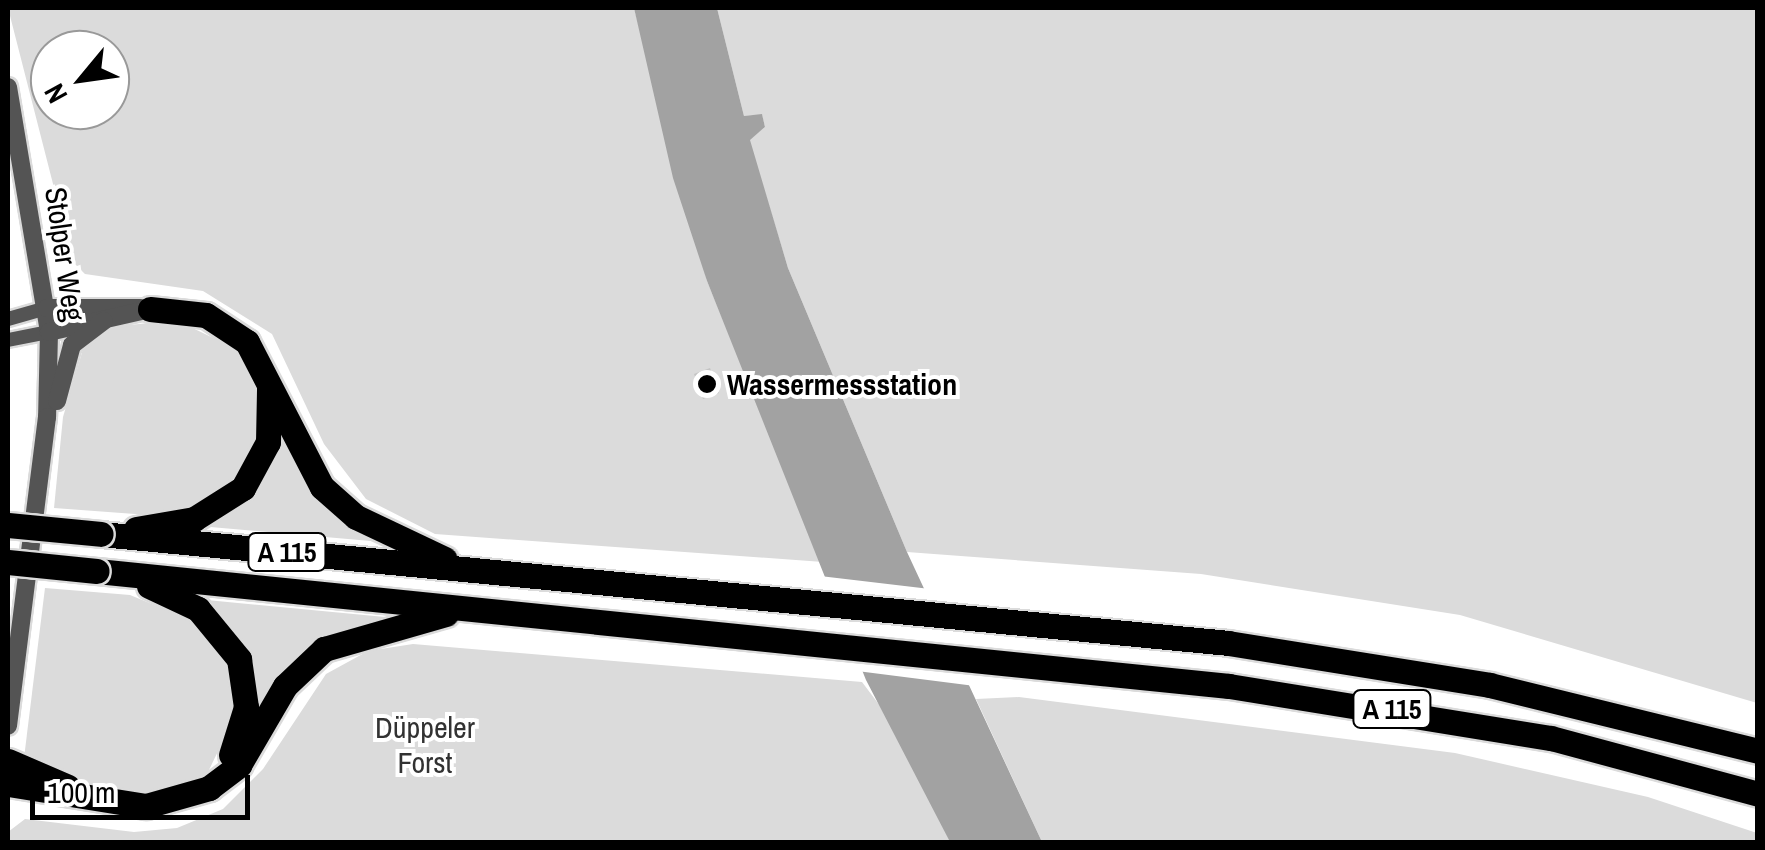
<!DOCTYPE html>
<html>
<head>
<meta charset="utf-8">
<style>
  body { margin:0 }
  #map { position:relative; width:1765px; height:850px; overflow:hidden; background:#fff; font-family:"Archivo Narrow",sans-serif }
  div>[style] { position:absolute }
  .green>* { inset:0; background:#dbdbdb }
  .water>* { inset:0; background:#a2a2a2 }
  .pier>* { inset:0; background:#fff }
  .building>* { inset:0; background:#c4c4c4 }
  .roads { filter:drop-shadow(2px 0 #dbdbdb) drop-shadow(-2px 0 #dbdbdb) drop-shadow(0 2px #dbdbdb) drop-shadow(0 -2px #dbdbdb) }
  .minor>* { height:14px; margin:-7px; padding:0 7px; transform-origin:7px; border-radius:7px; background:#545454 }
  .tertiary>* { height:18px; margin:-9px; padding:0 9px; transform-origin:9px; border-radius:9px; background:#545454 }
  .motorway>* { height:25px; margin:-12.5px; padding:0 12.5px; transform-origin:12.5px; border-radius:12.5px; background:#000 }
  .bridges { filter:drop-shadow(2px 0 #dbdbdb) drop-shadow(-2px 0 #dbdbdb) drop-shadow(0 2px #dbdbdb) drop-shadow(0 -2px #dbdbdb) }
  .motorway-bridge>* { height:25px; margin:-12.5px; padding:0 12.5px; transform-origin:12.5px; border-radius:12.5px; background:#000 }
  .dots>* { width:28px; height:28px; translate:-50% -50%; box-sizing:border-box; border:5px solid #fff; border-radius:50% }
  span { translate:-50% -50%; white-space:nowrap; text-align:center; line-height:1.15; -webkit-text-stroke:8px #fff; paint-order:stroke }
  .shield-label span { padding:2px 8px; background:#fff; border:2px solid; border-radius:8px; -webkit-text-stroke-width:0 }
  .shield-label { font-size:28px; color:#000; font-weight:700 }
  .street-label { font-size:30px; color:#000 }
  .poi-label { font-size:30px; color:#000; font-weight:700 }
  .left { translate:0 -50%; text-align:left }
  .park-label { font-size:30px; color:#323232 }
  .frame { position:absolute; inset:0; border:10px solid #000; pointer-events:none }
  .north { position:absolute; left:30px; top:30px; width:100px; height:100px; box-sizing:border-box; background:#fff; border:2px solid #999; border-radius:50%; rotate:241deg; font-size:28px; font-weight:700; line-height:40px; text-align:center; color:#000 }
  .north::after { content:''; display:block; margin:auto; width:35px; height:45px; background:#000; clip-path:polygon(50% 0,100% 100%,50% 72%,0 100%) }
  .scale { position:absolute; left:30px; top:775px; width:220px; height:45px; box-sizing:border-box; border:5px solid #000; border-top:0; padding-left:12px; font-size:30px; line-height:35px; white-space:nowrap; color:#000; -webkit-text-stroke:8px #fff; paint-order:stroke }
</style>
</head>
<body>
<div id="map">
  <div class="green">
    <i style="clip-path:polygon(evenodd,8px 8px,634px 8px,707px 281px,823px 562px,435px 534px,366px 499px,324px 444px,272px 334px,203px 291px,85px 274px,73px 262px,8px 8px,50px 50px,110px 50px,110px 110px,50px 110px,50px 50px)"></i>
    <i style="clip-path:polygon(717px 8px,1757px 8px,1757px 703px,1460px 615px,1201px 574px,907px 552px,788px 268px,749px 140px,765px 127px,762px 115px,744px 116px)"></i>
    <i style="clip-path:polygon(176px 320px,234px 348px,250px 368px,260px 394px,256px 447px,241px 473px,204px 504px,162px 516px,54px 508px,63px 417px,83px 349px,111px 327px)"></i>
    <i style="clip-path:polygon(276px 407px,288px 447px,382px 542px,199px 526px,230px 505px)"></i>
    <i style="clip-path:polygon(45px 588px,130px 595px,203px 625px,226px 655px,236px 714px,208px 772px,177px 789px,141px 794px,66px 779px,24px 758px)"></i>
    <i style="clip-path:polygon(186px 598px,385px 617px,322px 641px,248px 737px,250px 690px)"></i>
    <i style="clip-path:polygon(413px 644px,862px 682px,893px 723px,950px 842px,8px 842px,8px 832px,25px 819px,134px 832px,177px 828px,223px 809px,263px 769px,326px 674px,368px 651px)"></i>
    <i style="clip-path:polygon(1019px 697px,1455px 753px,1648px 797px,1757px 833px,1757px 842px,1042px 842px,976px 699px)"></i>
  </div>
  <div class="water">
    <i style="clip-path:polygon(634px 8px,717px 8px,744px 116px,762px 114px,765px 127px,750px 140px,788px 268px,907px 552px,1042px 842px,950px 842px,866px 680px,707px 281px,673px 178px)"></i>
  </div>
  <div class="pier">
    <i style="clip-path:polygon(820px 576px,930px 589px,975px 686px,857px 671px)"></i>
  </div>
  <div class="building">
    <i style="clip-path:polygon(710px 368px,719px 393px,703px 399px,694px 374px)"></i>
  </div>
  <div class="roads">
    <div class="minor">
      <i style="left:8px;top:319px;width:41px;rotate:-15.8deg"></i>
      <i style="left:8px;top:340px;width:42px;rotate:-11deg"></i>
    </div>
    <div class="tertiary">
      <i style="left:8px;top:87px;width:248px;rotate:80.5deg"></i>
      <i style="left:49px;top:332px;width:85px;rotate:91.3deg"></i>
      <i style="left:47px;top:417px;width:311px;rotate:97.2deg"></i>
      <i style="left:47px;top:308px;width:94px"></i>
      <i style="left:49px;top:332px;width:104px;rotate:-12.8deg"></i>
      <i style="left:57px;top:401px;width:58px;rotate:-75deg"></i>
      <i style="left:72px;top:345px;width:40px;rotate:-37deg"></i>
    </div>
    <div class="motorway">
      <i style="left:150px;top:309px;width:56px;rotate:6.1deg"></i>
      <i style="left:206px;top:315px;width:49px;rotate:33.4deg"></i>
      <i style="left:247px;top:342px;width:163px;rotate:62.7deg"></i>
      <i style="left:322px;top:487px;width:45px;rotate:41.4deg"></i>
      <i style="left:356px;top:517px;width:98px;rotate:25.3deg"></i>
      <i style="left:136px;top:529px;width:59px;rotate:-9.8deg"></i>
      <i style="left:194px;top:519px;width:58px;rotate:-32.3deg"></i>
      <i style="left:243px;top:488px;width:52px;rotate:-61.5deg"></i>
      <i style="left:268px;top:442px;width:54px;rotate:-88.9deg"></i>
      <i style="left:101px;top:534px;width:1132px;rotate:5.52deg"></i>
      <i style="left:1228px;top:643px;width:265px;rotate:9.1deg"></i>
      <i style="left:1490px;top:685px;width:276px;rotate:13.8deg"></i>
      <i style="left:97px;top:571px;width:1138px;rotate:5.8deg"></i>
      <i style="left:1229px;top:686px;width:326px;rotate:9.2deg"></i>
      <i style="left:1551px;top:738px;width:214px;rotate:15.1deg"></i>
      <i style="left:149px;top:586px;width:54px;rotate:25.1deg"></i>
      <i style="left:198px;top:609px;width:65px;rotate:50.6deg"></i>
      <i style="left:239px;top:659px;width:49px;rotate:81.7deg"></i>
      <i style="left:246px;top:707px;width:50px;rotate:107.4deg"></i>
      <i style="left:8px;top:761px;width:65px;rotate:23.4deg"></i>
      <i style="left:8px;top:784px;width:140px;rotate:9.1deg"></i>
      <i style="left:146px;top:806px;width:66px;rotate:-15.9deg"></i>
      <i style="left:209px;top:788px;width:38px;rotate:-37deg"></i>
      <i style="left:239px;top:765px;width:91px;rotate:-59.8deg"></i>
      <i style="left:285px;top:686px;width:54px;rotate:-43.5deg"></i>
      <i style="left:324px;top:649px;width:127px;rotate:-16deg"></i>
    </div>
  </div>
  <div class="bridges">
    <div class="motorway-bridge">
      <i style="left:8px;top:525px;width:93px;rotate:5.5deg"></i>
      <i style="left:8px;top:562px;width:89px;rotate:5.8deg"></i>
    </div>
  </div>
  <div class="dots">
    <i style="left:707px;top:384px;background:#000"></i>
  </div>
  <div class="shield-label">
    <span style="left:287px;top:552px">A 115</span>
    <span style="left:1392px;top:709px">A 115</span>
  </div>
  <div class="street-label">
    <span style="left:65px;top:254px;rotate:82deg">Stolper Weg</span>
  </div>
  <div class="poi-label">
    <span class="left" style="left:727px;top:384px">Wassermessstation</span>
  </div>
  <div class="park-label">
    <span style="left:425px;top:744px">Düppeler<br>Forst</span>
  </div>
  <div class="frame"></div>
  <div class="north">N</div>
  <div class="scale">100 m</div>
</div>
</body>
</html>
